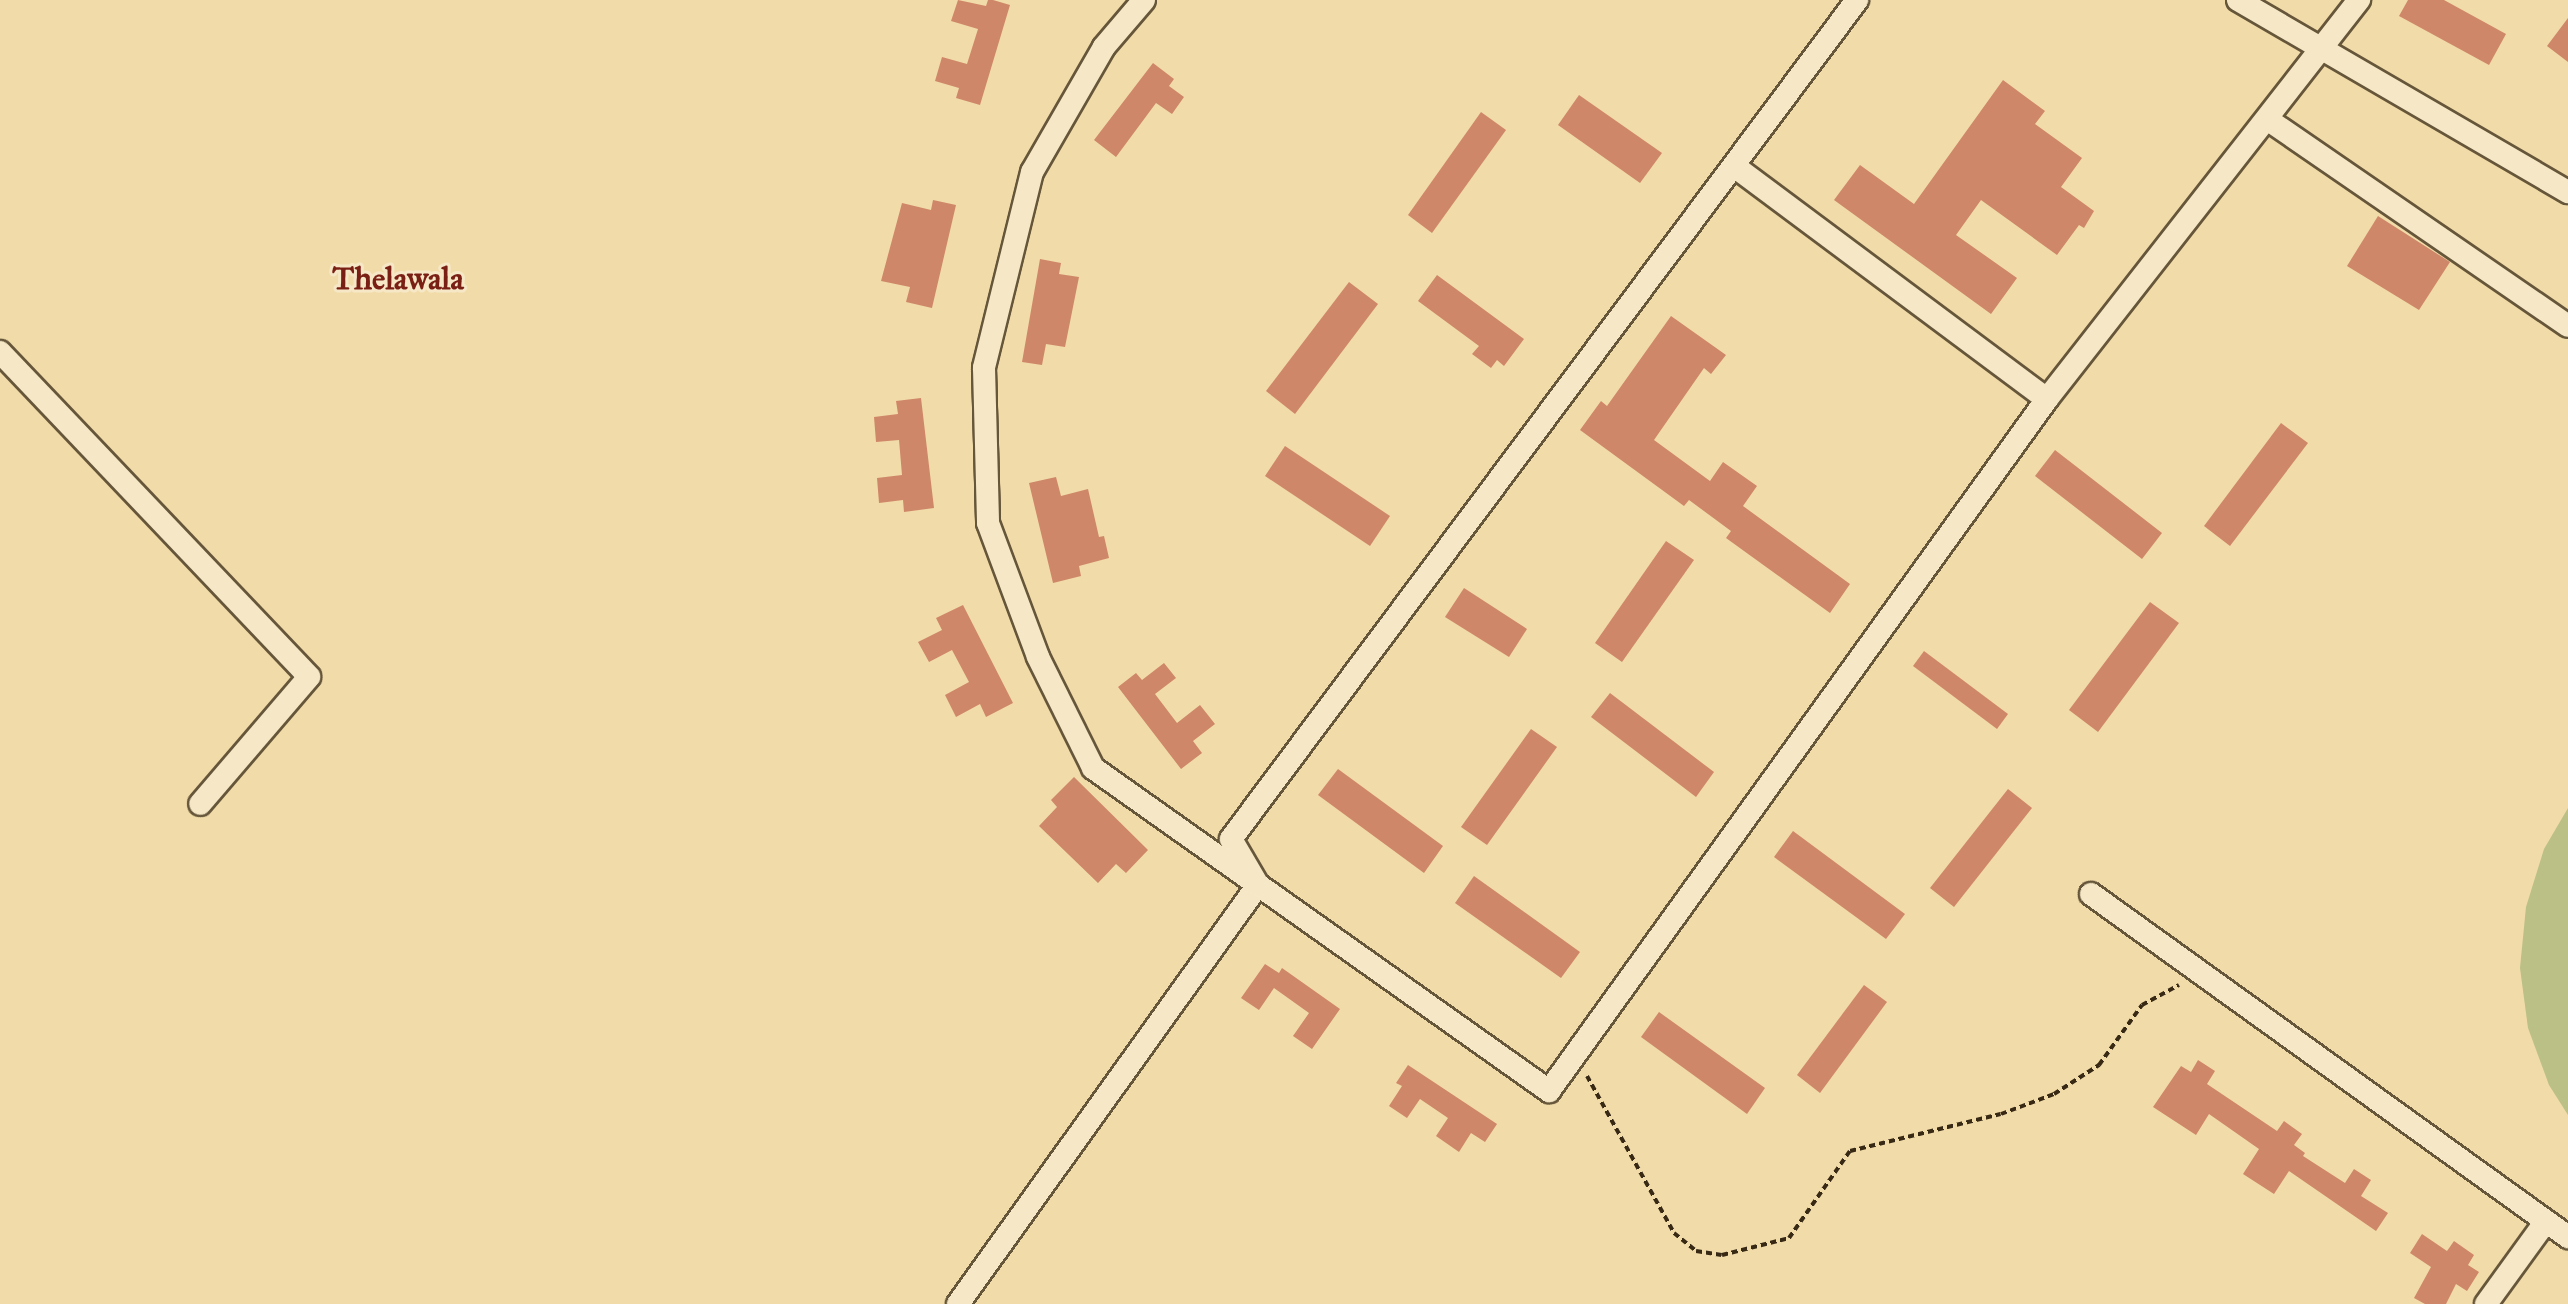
<!DOCTYPE html>
<html>
<head>
<meta charset="utf-8">
<style>
  body { margin:0 }
  #map { position:relative; width:2568px; height:1304px; overflow:hidden; background:#f1dba9; font-family:"IM FELL Great Primer",serif }
  div>[style] { position:absolute }
  .green>* { inset:0; background:#bbc087 }
  .building>* { inset:0; background:#cf8769 }
  .path>* { height:4px; margin-top:-2px; transform-origin:0; background:repeating-linear-gradient(90deg,#382915 0 6px,transparent 0 10px) }
  .roads { filter:drop-shadow(2px 0 #66563a) drop-shadow(-2px 0 #66563a) drop-shadow(0 2px #66563a) drop-shadow(0 -2px #66563a) }
  .minor>* { height:22px; margin:-11px; padding:0 11px; transform-origin:11px; border-radius:11px; background:#f6e8c7 }
  span { translate:-50% -50%; white-space:nowrap; text-align:center; line-height:1.15; -webkit-text-stroke:6px #f6e8c7; paint-order:stroke }
  .quarter-label { font-size:32px; color:#7a1f14; font-weight:700 }
</style>
</head>
<body>
<div id="map">
  <div class="green">
    <i style="clip-path:polygon(2568px 808px,2568px 1115px,2549px 1085px,2528px 1028px,2520px 968px,2526px 907px,2544px 849px)"></i>
  </div>
  <div class="building">
    <i style="clip-path:polygon(958px 0,986px 6px,988px 0,993px 0,1010px 5px,980px 105px,956px 98px,959px 88px,935px 81px,942px 57px,967px 64px,978px 29px,951px 21px)"></i>
    <i style="clip-path:polygon(2408px 0,2444px 0,2506px 34px,2489px 65px,2399px 16px)"></i>
    <i style="clip-path:polygon(2568px 18px,2568px 62px,2547px 46px)"></i>
    <i style="clip-path:polygon(1153px 63px,1174px 79px,1169px 86px,1184px 97px,1172px 114px,1156px 103px,1116px 157px,1094px 140px)"></i>
    <i style="clip-path:polygon(2003px 80px,2045px 111px,2035px 124px,2082px 158px,2061px 187px,2094px 211px,2084px 228px,2079px 225px,2057px 255px,1981px 200px,1956px 235px,2017px 278px,1991px 314px,1834px 200px,1860px 165px,1914px 204px)"></i>
    <i style="clip-path:polygon(1579px 95px,1662px 153px,1640px 183px,1558px 125px)"></i>
    <i style="clip-path:polygon(1481px 112px,1506px 130px,1432px 233px,1408px 215px)"></i>
    <i style="clip-path:polygon(933px 200px,956px 205px,932px 308px,906px 302px,910px 287px,881px 281px,902px 203px,931px 210px)"></i>
    <i style="clip-path:polygon(2378px 216px,2450px 262px,2419px 310px,2347px 266px)"></i>
    <i style="clip-path:polygon(1040px 259px,1061px 263px,1059px 274px,1079px 277px,1065px 347px,1046px 344px,1042px 365px,1022px 362px)"></i>
    <i style="clip-path:polygon(1437px 275px,1524px 339px,1504px 366px,1497px 360px,1491px 368px,1472px 354px,1479px 346px,1418px 301px)"></i>
    <i style="clip-path:polygon(1349px 282px,1378px 304px,1295px 414px,1266px 391px)"></i>
    <i style="clip-path:polygon(1671px 316px,1726px 355px,1711px 374px,1704px 368px,1654px 440px,1710px 481px,1723px 462px,1757px 486px,1743px 506px,1850px 584px,1830px 613px,1726px 538px,1731px 531px,1689px 500px,1684px 506px,1580px 430px,1601px 401px,1607px 406px)"></i>
    <i style="clip-path:polygon(921px 398px,934px 508px,904px 512px,903px 500px,879px 503px,877px 478px,902px 475px,899px 440px,876px 442px,874px 417px,898px 414px,896px 401px)"></i>
    <i style="clip-path:polygon(2281px 423px,2308px 443px,2230px 546px,2204px 526px)"></i>
    <i style="clip-path:polygon(1285px 446px,1390px 516px,1370px 546px,1265px 476px)"></i>
    <i style="clip-path:polygon(2055px 450px,2162px 533px,2142px 559px,2035px 476px)"></i>
    <i style="clip-path:polygon(1056px 477px,1061px 496px,1088px 489px,1099px 537px,1104px 536px,1109px 558px,1079px 566px,1081px 576px,1053px 583px,1029px 483px)"></i>
    <i style="clip-path:polygon(1666px 541px,1694px 560px,1622px 662px,1595px 643px)"></i>
    <i style="clip-path:polygon(1464px 588px,1527px 629px,1509px 657px,1445px 617px)"></i>
    <i style="clip-path:polygon(2150px 602px,2179px 623px,2098px 732px,2069px 710px)"></i>
    <i style="clip-path:polygon(963px 605px,1013px 703px,986px 717px,980px 704px,956px 717px,945px 695px,969px 682px,952px 650px,929px 662px,918px 642px,942px 630px,936px 618px)"></i>
    <i style="clip-path:polygon(1924px 651px,2008px 714px,1997px 729px,1913px 666px)"></i>
    <i style="clip-path:polygon(1164px 663px,1176px 678px,1155px 694px,1177px 723px,1200px 705px,1215px 724px,1193px 741px,1202px 753px,1181px 769px,1118px 687px,1136px 673px,1142px 680px)"></i>
    <i style="clip-path:polygon(1610px 693px,1714px 772px,1696px 797px,1591px 717px)"></i>
    <i style="clip-path:polygon(1531px 729px,1557px 747px,1487px 845px,1461px 827px)"></i>
    <i style="clip-path:polygon(1338px 769px,1443px 846px,1424px 873px,1318px 795px)"></i>
    <i style="clip-path:polygon(1074px 777px,1148px 850px,1126px 873px,1116px 864px,1098px 883px,1039px 826px,1057px 807px,1051px 800px)"></i>
    <i style="clip-path:polygon(2008px 789px,2032px 808px,1954px 907px,1930px 888px)"></i>
    <i style="clip-path:polygon(1793px 831px,1905px 914px,1886px 939px,1774px 857px)"></i>
    <i style="clip-path:polygon(1474px 876px,1580px 952px,1561px 978px,1455px 903px)"></i>
    <i style="clip-path:polygon(1265px 964px,1279px 973px,1282px 968px,1340px 1009px,1312px 1049px,1293px 1036px,1309px 1013px,1274px 988px,1259px 1010px,1241px 998px)"></i>
    <i style="clip-path:polygon(1864px 985px,1887px 1002px,1820px 1093px,1797px 1075px)"></i>
    <i style="clip-path:polygon(1659px 1012px,1765px 1088px,1747px 1114px,1641px 1037px)"></i>
    <i style="clip-path:polygon(2198px 1060px,2215px 1071px,2207px 1084px,2277px 1131px,2284px 1121px,2302px 1134px,2294px 1145px,2305px 1153px,2303px 1156px,2345px 1183px,2354px 1169px,2371px 1180px,2361px 1196px,2388px 1213px,2376px 1231px,2289px 1171px,2274px 1194px,2243px 1174px,2259px 1149px,2209px 1114px,2196px 1135px,2153px 1107px,2181px 1066px,2191px 1072px)"></i>
    <i style="clip-path:polygon(1408px 1065px,1497px 1124px,1485px 1142px,1471px 1133px,1459px 1152px,1436px 1136px,1448px 1118px,1420px 1099px,1407px 1118px,1389px 1106px,1402px 1086px,1396px 1083px)"></i>
    <i style="clip-path:polygon(2422px 1234px,2447px 1251px,2454px 1241px,2474px 1255px,2468px 1265px,2479px 1272px,2467px 1291px,2456px 1284px,2446px 1304px,2425px 1304px,2414px 1298px,2431px 1267px,2410px 1253px)"></i>
  </div>
  <div class="path">
    <i style="left:1587px;top:1076px;width:179px;rotate:61deg"></i>
    <i style="left:1674px;top:1233px;width:28px;rotate:39deg"></i>
    <i style="left:1696px;top:1251px;width:26px;rotate:9deg"></i>
    <i style="left:1722px;top:1255px;width:69px;rotate:-14.2deg"></i>
    <i style="left:1789px;top:1238px;width:106px;rotate:-55deg"></i>
    <i style="left:1850px;top:1151px;width:155px;rotate:-13.8deg"></i>
    <i style="left:2001px;top:1114px;width:57px;rotate:-20.7deg"></i>
    <i style="left:2054px;top:1094px;width:54px;rotate:-32.8deg"></i>
    <i style="left:2099px;top:1065px;width:74px;rotate:-54.4deg"></i>
    <i style="left:2142px;top:1005px;width:42px;rotate:-28.4deg"></i>
  </div>
  <div class="roads">
    <div class="minor">
      <i style="left:1144px;top:0;width:62px;rotate:130.4deg"></i>
      <i style="left:1104px;top:47px;width:144px;rotate:119.9deg"></i>
      <i style="left:1032px;top:172px;width:202px;rotate:103.8deg"></i>
      <i style="left:984px;top:368px;width:155px;rotate:88.5deg"></i>
      <i style="left:988px;top:523px;width:143px;rotate:69.5deg"></i>
      <i style="left:1038px;top:657px;width:124px;rotate:63.6deg"></i>
      <i style="left:1093px;top:768px;width:559px;rotate:35.31deg"></i>
      <i style="left:1549px;top:1091px;width:853px;rotate:-54.26deg"></i>
      <i style="left:2047px;top:399px;width:507px;rotate:-51.98deg"></i>
      <i style="left:2238px;top:0;width:382px;rotate:30.2deg"></i>
      <i style="left:2267px;top:119px;width:365px;rotate:34.5deg"></i>
      <i style="left:1734px;top:166px;width:390px;rotate:36.7deg"></i>
      <i style="left:0;top:352px;width:448px;rotate:46.4deg"></i>
      <i style="left:309px;top:677px;width:167px;rotate:130.6deg"></i>
      <i style="left:2091px;top:894px;width:588px;rotate:35.72deg"></i>
      <i style="left:958px;top:1304px;width:515px;rotate:-54.4deg"></i>
      <i style="left:1258px;top:885px;width:53px;rotate:-120.4deg"></i>
      <i style="left:1231px;top:839px;width:1047px;rotate:-53.27deg"></i>
      <i style="left:2486px;top:1304px;width:102px;rotate:-54.1deg"></i>
    </div>
  </div>
  <div class="quarter-label">
    <span style="left:398px;top:279px">Thelawala</span>
  </div>
</div>
</body>
</html>
